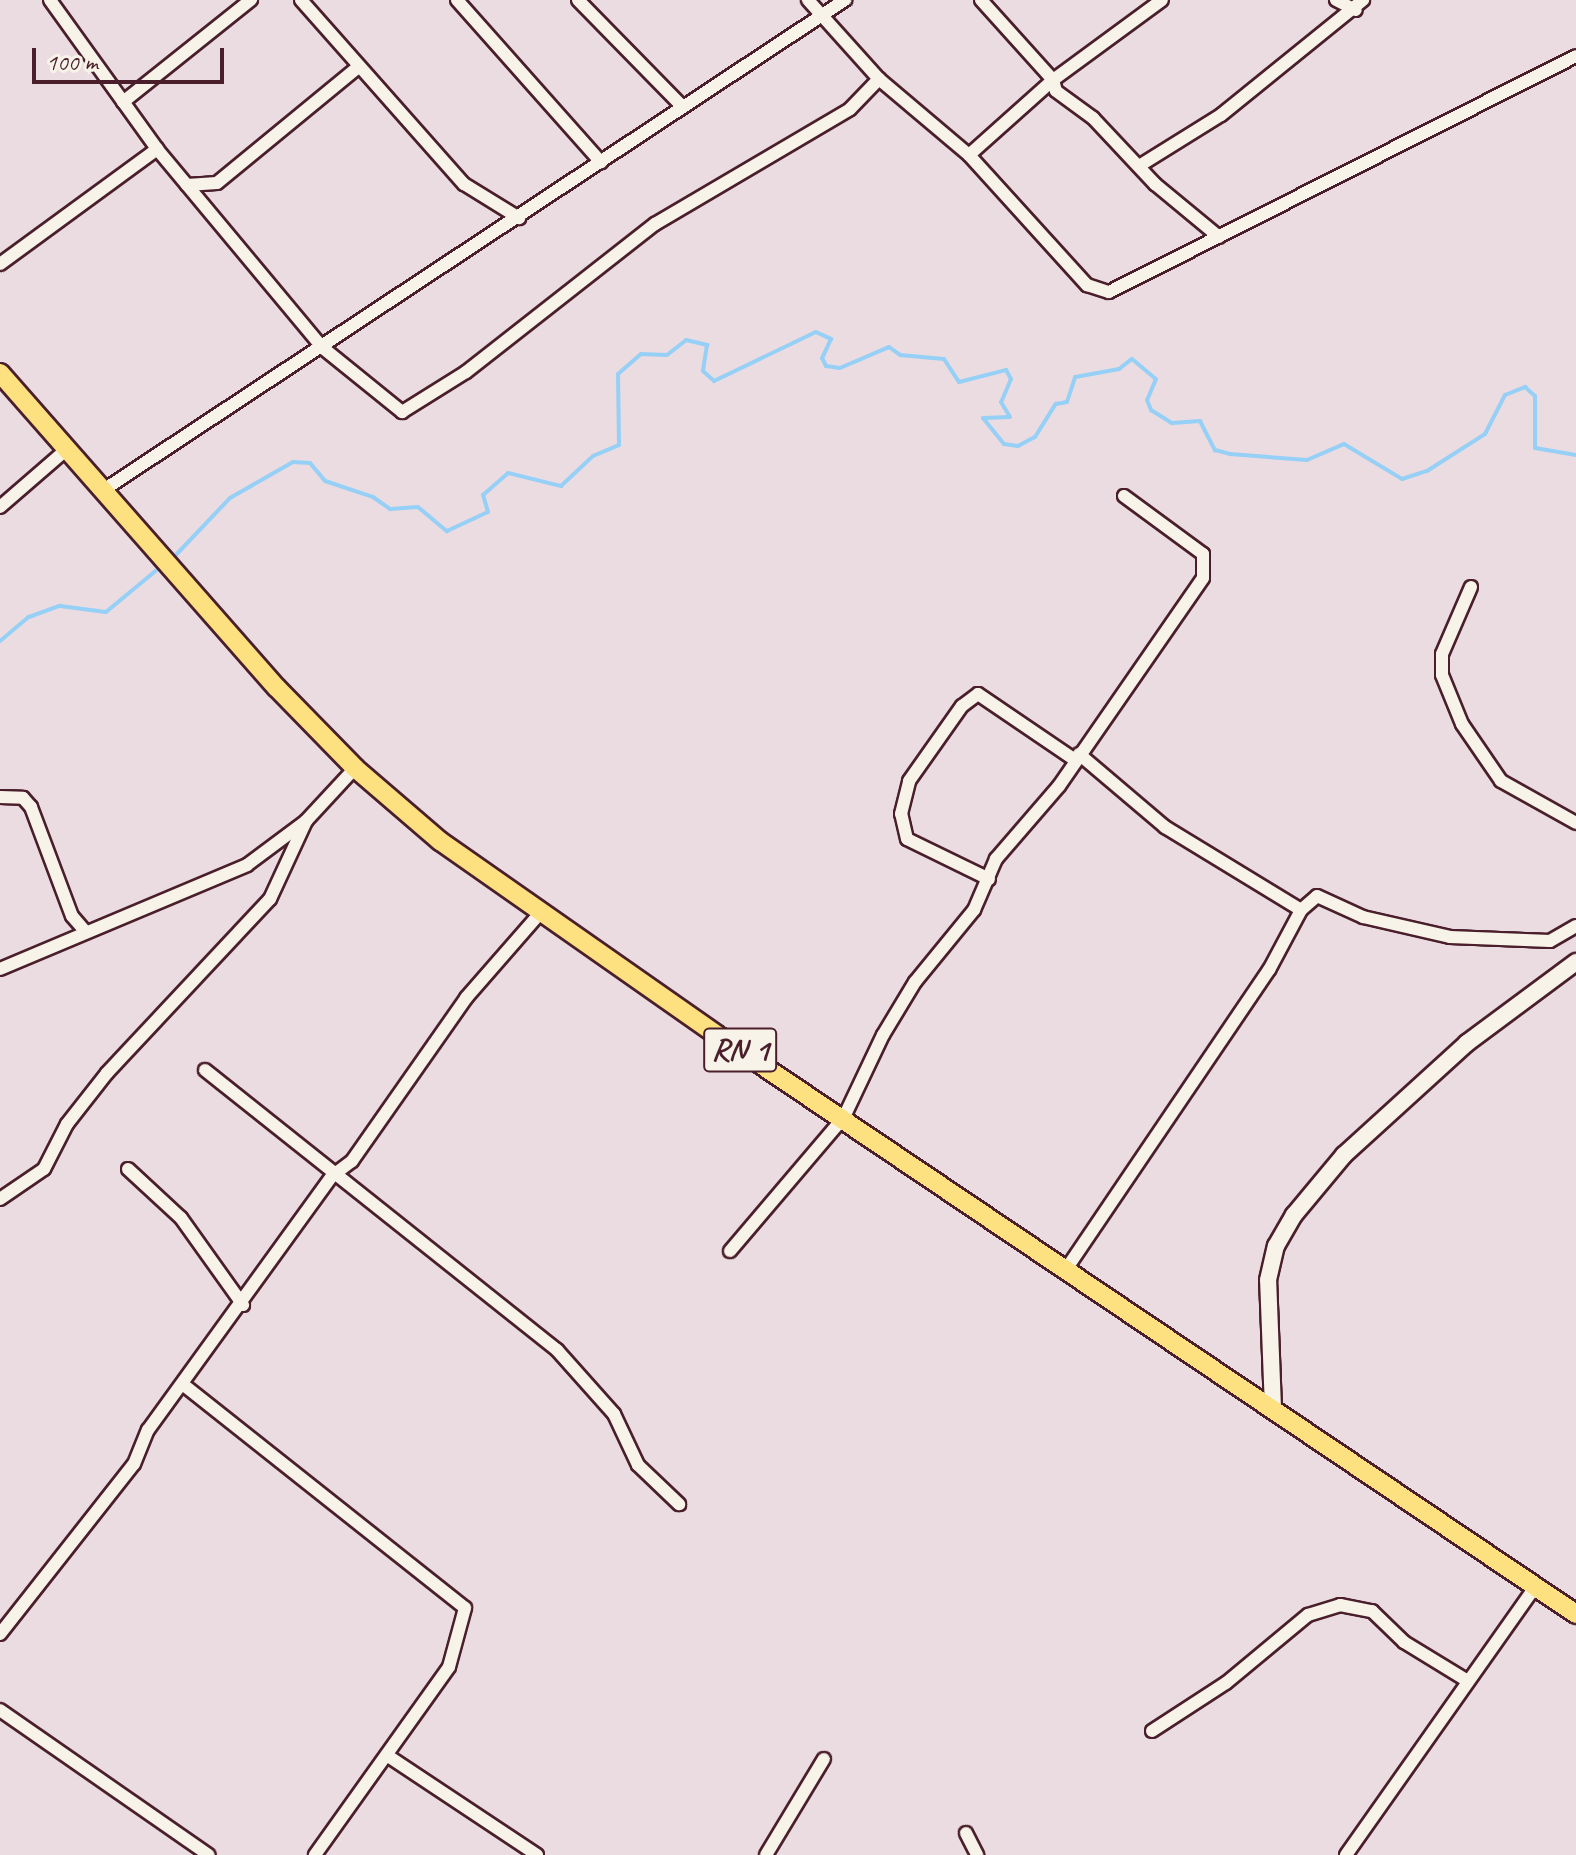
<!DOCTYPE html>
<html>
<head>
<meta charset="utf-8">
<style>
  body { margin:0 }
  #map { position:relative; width:1576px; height:1855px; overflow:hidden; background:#eadce1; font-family:Caveat,sans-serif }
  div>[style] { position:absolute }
  .stream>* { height:4px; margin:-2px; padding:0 2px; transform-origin:2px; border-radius:2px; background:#96d0f6 }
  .roads { filter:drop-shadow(2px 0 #4a1f2b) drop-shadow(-2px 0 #4a1f2b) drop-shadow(0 2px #4a1f2b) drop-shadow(0 -2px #4a1f2b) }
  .street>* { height:12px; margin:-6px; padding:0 6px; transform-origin:6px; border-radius:6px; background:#f7f3e8 }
  .secondary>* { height:16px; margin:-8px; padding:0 8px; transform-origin:8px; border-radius:8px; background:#f7f3e8 }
  .primary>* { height:18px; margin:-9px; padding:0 9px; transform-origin:9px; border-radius:9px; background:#fde080 }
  span { translate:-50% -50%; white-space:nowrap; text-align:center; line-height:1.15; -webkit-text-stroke:6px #f7f3e8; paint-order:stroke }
  .shield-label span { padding:2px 6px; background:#f7f3e8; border:2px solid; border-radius:6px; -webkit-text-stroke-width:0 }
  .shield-label { font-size:32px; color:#4a1f2b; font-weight:700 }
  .scale { position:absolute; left:32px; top:48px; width:192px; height:36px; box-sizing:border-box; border:4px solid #4a1f2b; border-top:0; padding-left:10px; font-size:24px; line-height:28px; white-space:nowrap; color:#4a1f2b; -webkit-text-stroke:6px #f7f3e8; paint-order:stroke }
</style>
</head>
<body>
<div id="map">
  <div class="stream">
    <i style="left:173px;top:558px;width:83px;rotate:-46.5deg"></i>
    <i style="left:230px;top:498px;width:73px;rotate:-29.7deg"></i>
    <i style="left:293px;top:462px;width:17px;rotate:3deg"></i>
    <i style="left:310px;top:463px;width:23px;rotate:50deg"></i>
    <i style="left:325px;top:481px;width:51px;rotate:18.4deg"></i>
    <i style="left:373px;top:497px;width:21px;rotate:35deg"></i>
    <i style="left:390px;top:509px;width:28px;rotate:-4deg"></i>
    <i style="left:418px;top:507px;width:38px;rotate:40deg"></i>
    <i style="left:447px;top:531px;width:45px;rotate:-24.9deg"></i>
    <i style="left:488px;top:512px;width:18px;rotate:-106deg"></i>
    <i style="left:483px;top:495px;width:33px;rotate:-41deg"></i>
    <i style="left:508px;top:473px;width:55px;rotate:13.8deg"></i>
    <i style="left:561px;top:486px;width:44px;rotate:-43.2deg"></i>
    <i style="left:593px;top:456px;width:28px;rotate:-23deg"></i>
    <i style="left:619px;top:445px;width:71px;rotate:-90.8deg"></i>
    <i style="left:618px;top:374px;width:30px;rotate:-41deg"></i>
    <i style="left:641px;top:354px;width:26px;rotate:2deg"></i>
    <i style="left:667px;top:355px;width:24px;rotate:-38deg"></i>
    <i style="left:686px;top:340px;width:22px;rotate:13deg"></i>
    <i style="left:707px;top:345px;width:26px;rotate:99deg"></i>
    <i style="left:703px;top:371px;width:15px;rotate:42deg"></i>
    <i style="left:714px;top:381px;width:113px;rotate:-25.7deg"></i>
    <i style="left:816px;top:332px;width:17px;rotate:25deg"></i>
    <i style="left:831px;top:339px;width:21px;rotate:115deg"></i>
    <i style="left:822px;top:358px;width:9px;rotate:63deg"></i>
    <i style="left:826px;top:366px;width:14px;rotate:8deg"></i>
    <i style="left:840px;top:368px;width:53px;rotate:-23.2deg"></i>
    <i style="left:889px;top:347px;width:14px;rotate:36deg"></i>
    <i style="left:900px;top:355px;width:44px;rotate:5.2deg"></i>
    <i style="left:944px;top:359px;width:27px;rotate:57deg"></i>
    <i style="left:959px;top:382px;width:49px;rotate:-14.3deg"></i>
    <i style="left:1006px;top:370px;width:10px;rotate:61deg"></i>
    <i style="left:1011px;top:379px;width:25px;rotate:113deg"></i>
    <i style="left:1001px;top:402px;width:17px;rotate:59deg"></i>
    <i style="left:1010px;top:417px;width:27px;rotate:178deg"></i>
    <i style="left:983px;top:418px;width:33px;rotate:51deg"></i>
    <i style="left:1004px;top:444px;width:14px;rotate:8deg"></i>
    <i style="left:1018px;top:446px;width:19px;rotate:-28deg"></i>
    <i style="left:1035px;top:437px;width:39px;rotate:-58deg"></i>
    <i style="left:1056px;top:404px;width:11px;rotate:-10deg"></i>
    <i style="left:1067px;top:402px;width:26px;rotate:-72deg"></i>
    <i style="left:1075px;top:377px;width:45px;rotate:-10.3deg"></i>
    <i style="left:1119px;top:369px;width:16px;rotate:-38deg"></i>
    <i style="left:1132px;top:359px;width:31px;rotate:40deg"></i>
    <i style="left:1156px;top:379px;width:23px;rotate:113deg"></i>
    <i style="left:1147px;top:400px;width:11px;rotate:68deg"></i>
    <i style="left:1151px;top:410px;width:25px;rotate:32deg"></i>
    <i style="left:1172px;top:423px;width:28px;rotate:-4deg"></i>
    <i style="left:1200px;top:421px;width:33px;rotate:63deg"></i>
    <i style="left:1215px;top:450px;width:16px;rotate:15deg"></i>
    <i style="left:1230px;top:454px;width:77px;rotate:4.5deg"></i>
    <i style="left:1307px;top:460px;width:40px;rotate:-23.4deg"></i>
    <i style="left:1344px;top:444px;width:68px;rotate:31.1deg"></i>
    <i style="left:1402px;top:479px;width:26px;rotate:-18deg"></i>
    <i style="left:1427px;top:471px;width:69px;rotate:-32.5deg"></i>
    <i style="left:1485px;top:434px;width:44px;rotate:-62.9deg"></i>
    <i style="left:1505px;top:395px;width:22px;rotate:-22deg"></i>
    <i style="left:1525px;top:387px;width:13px;rotate:42deg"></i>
    <i style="left:1535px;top:396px;width:52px;rotate:90deg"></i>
    <i style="left:1535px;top:448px;width:42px;rotate:9.7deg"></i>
    <i style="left:0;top:641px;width:38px;rotate:-40deg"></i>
    <i style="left:29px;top:617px;width:33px;rotate:-20deg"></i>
    <i style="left:60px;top:606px;width:46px;rotate:7.4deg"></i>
    <i style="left:106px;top:612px;width:69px;rotate:-39.7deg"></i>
  </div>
  <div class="roads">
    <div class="street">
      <i style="left:50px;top:0;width:183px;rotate:54.3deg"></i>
      <i style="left:157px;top:149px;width:259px;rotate:50.2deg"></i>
      <i style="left:323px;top:348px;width:102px;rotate:39deg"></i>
      <i style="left:402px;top:412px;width:75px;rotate:-32deg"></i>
      <i style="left:466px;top:372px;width:240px;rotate:-38.1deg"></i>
      <i style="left:655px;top:224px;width:226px;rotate:-30.5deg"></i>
      <i style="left:850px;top:109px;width:42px;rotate:-46deg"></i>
      <i style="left:301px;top:0;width:246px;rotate:48.5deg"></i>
      <i style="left:464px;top:184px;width:65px;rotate:31.7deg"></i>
      <i style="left:457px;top:0;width:217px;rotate:48.4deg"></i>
      <i style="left:578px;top:0;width:147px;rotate:45.6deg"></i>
      <i style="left:808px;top:0;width:106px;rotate:48.1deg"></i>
      <i style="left:879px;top:79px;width:118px;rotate:40.2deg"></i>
      <i style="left:969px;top:155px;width:176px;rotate:47.8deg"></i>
      <i style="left:1087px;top:285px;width:23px;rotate:18deg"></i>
      <i style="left:1109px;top:292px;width:523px;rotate:-26.81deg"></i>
      <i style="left:981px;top:0;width:108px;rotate:48deg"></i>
      <i style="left:1053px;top:80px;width:11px;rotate:75deg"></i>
      <i style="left:1056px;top:91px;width:46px;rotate:36.1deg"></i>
      <i style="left:1093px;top:118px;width:91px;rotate:46.8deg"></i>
      <i style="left:1155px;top:184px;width:83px;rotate:39.6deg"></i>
      <i style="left:1336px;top:0;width:22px;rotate:27deg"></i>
      <i style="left:123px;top:102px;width:164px;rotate:-38.6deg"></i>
      <i style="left:969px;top:155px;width:113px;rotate:-41.8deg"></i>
      <i style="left:1053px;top:80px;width:135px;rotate:-36.3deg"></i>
      <i style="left:1139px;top:166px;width:97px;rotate:-31.9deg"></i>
      <i style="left:1221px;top:115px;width:183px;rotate:-39deg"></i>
      <i style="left:187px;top:185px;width:30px;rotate:-4deg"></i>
      <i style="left:217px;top:183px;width:180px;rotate:-39.4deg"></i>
      <i style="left:0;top:264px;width:195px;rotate:-36.2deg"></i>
      <i style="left:102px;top:491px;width:891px;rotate:-33.46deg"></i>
      <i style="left:0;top:507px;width:89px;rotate:-40.9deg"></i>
      <i style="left:1471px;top:587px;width:73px;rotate:113.4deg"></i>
      <i style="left:1442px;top:654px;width:21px;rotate:90deg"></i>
      <i style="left:1442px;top:675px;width:53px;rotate:67.8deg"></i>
      <i style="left:1462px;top:724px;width:69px;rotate:55.6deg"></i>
      <i style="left:1501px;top:781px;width:86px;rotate:29.2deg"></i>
      <i style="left:1079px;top:754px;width:113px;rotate:40.3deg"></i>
      <i style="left:1165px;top:827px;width:159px;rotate:31.4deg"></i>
      <i style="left:0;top:797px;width:23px;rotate:2deg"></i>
      <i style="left:23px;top:798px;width:12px;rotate:48deg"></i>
      <i style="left:31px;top:807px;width:116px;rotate:69.4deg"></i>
      <i style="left:72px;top:916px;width:20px;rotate:49deg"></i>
      <i style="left:989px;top:879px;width:91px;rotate:-154deg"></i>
      <i style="left:907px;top:839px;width:26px;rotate:-103deg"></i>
      <i style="left:901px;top:814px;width:34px;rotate:-76deg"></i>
      <i style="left:909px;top:781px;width:92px;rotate:-54.8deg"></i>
      <i style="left:962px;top:706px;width:20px;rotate:-37deg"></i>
      <i style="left:978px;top:694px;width:117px;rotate:34.2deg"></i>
      <i style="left:0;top:969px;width:268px;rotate:-22.8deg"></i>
      <i style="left:247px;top:865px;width:74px;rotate:-36.7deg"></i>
      <i style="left:306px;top:821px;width:72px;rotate:-47.2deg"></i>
      <i style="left:205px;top:1070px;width:450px;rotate:38.5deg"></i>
      <i style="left:557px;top:1350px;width:86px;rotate:48.3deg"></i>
      <i style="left:614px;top:1414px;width:56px;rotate:64.8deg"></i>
      <i style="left:638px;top:1465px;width:57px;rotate:43.6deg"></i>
      <i style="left:128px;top:1169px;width:72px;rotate:42.8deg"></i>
      <i style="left:181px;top:1218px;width:107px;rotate:54.5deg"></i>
      <i style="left:0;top:1199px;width:53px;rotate:-34.3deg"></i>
      <i style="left:44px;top:1169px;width:51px;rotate:-62.9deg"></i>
      <i style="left:67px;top:1124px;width:65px;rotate:-51.9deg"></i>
      <i style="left:107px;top:1073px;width:238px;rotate:-46.9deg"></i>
      <i style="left:270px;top:899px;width:86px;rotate:-65.2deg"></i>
      <i style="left:730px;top:1251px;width:176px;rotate:-49.6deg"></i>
      <i style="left:844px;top:1117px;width:91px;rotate:-64.6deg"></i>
      <i style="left:883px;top:1035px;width:62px;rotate:-58.9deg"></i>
      <i style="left:915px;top:982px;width:93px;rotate:-50.7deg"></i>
      <i style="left:974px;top:910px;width:56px;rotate:-66.7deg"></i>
      <i style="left:996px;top:859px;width:96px;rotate:-49.2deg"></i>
      <i style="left:1059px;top:786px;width:253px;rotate:-55.3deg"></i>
      <i style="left:1203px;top:578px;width:24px;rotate:-90deg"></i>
      <i style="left:1203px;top:554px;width:98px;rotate:-143.7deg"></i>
      <i style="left:1065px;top:1271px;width:364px;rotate:-55.9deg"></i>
      <i style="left:1269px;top:970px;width:68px;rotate:-61.9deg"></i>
      <i style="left:1301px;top:910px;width:21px;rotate:-41deg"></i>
      <i style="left:1317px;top:896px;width:51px;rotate:24.5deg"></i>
      <i style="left:1363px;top:917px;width:89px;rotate:12.9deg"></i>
      <i style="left:1450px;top:937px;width:100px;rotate:2.3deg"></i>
      <i style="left:1550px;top:941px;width:30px;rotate:-30deg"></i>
      <i style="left:185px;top:1386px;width:357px;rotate:38.4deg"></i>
      <i style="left:465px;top:1608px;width:61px;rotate:105.2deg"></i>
      <i style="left:449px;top:1667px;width:231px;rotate:125.5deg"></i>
      <i style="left:0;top:1634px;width:216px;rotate:-51.8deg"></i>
      <i style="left:134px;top:1464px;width:37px;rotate:-68deg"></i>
      <i style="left:148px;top:1430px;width:314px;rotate:-54.1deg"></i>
      <i style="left:332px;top:1176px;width:25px;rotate:-37deg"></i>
      <i style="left:352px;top:1161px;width:199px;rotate:-55deg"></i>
      <i style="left:466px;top:998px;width:114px;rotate:-48.9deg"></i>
      <i style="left:0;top:1710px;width:254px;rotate:34.8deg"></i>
      <i style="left:1152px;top:1731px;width:88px;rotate:-33deg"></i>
      <i style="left:1226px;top:1683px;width:107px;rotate:-39.7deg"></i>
      <i style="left:1308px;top:1615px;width:34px;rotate:-17deg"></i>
      <i style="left:1340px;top:1605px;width:33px;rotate:11deg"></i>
      <i style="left:1372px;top:1611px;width:45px;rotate:44.1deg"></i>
      <i style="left:1404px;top:1642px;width:75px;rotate:31.4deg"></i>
      <i style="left:388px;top:1756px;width:179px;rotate:33.6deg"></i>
      <i style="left:966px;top:1833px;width:25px;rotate:63deg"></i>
      <i style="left:766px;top:1855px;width:112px;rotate:-58.9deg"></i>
      <i style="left:1346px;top:1855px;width:329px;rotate:-54.8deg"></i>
    </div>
    <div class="secondary">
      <i style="left:1273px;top:1408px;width:128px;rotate:-92.2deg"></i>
      <i style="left:1268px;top:1280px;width:35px;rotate:-77deg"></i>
      <i style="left:1276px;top:1246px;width:36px;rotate:-60deg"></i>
      <i style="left:1294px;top:1215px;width:78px;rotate:-50.2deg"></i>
      <i style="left:1344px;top:1155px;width:166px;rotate:-42.3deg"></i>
      <i style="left:1467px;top:1043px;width:136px;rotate:-36.6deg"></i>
    </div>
    <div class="primary">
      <i style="left:0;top:373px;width:419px;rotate:48.7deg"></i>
      <i style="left:277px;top:688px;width:112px;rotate:45.7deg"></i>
      <i style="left:355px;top:768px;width:112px;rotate:40.7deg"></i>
      <i style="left:440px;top:841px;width:338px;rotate:35deg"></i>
      <i style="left:717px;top:1035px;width:1036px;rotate:33.98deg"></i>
    </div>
  </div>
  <div class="shield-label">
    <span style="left:740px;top:1050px">RN 1</span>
  </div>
  <div class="scale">100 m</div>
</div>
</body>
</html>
